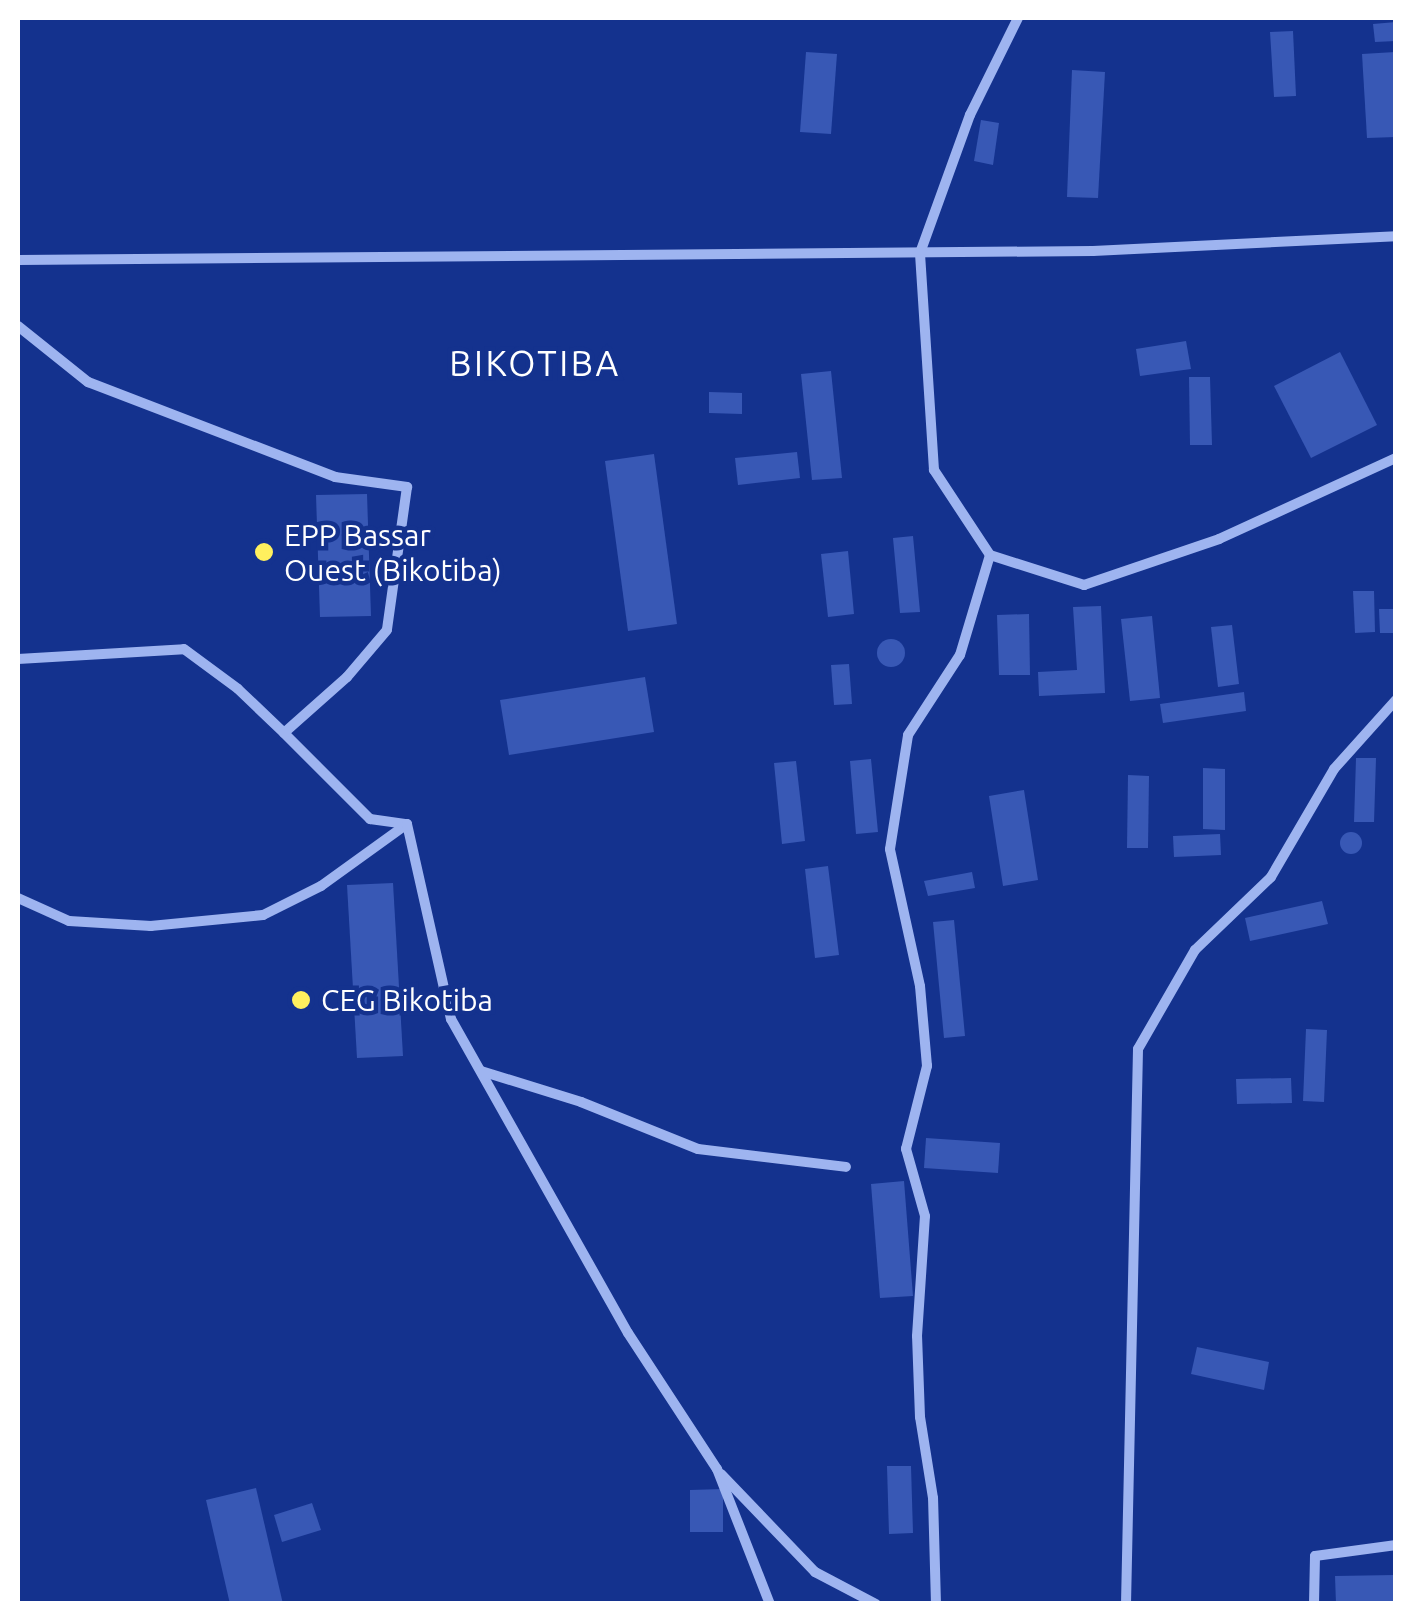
<!DOCTYPE html>
<html>
<head>
<meta charset="utf-8">
<style>
  body { margin:0 }
  #map { position:relative; width:1413px; height:1621px; overflow:hidden; background:#14328e; font-family:Ubuntu,sans-serif }
  div>[style] { position:absolute }
  .building>* { inset:0; background:#3858b5 }
  .round { border-radius:50% }
  .minor>* { height:10px; margin:-5px; padding:0 5px; transform-origin:5px; border-radius:5px; background:#9eb4f0 }
  .dots>* { width:28px; height:28px; translate:-50% -50%; box-sizing:border-box; border:5px solid #14328e; border-radius:50% }
  span { translate:-50% -50%; white-space:nowrap; text-align:center; line-height:1.15; -webkit-text-stroke:9px #14328e; paint-order:stroke }
  .poi-label { font-size:30px; color:#fff }
  .left { translate:0 -50%; text-align:left }
  .quarter-label { font-size:35px; color:#fff; letter-spacing:2.5px }
  .frame { position:absolute; inset:0; border:20px solid #fff; pointer-events:none }
</style>
</head>
<body>
<div id="map">
  <div class="building">
    <i style="clip-path:polygon(1396px 22px,1396px 41px,1375px 42px,1373px 24px)"></i>
    <i style="clip-path:polygon(1293px 31px,1296px 96px,1274px 97px,1270px 32px)"></i>
    <i style="clip-path:polygon(806px 52px,837px 54px,831px 134px,800px 132px)"></i>
    <i style="clip-path:polygon(1395px 52px,1396px 137px,1367px 138px,1362px 54px)"></i>
    <i style="clip-path:polygon(1072px 70px,1105px 72px,1098px 198px,1067px 197px)"></i>
    <i style="clip-path:polygon(981px 120px,999px 123px,993px 165px,974px 161px)"></i>
    <i style="clip-path:polygon(1186px 341px,1191px 369px,1140px 376px,1136px 349px)"></i>
    <i style="clip-path:polygon(1340px 352px,1377px 425px,1311px 458px,1274px 386px)"></i>
    <i style="clip-path:polygon(831px 371px,842px 478px,812px 480px,801px 374px)"></i>
    <i style="clip-path:polygon(1189px 377px,1210px 377px,1212px 445px,1190px 445px)"></i>
    <i style="clip-path:polygon(709px 392px,742px 393px,742px 414px,709px 413px)"></i>
    <i style="clip-path:polygon(797px 452px,800px 478px,738px 485px,735px 458px)"></i>
    <i style="clip-path:polygon(654px 454px,677px 624px,628px 631px,605px 461px)"></i>
    <i style="clip-path:polygon(367px 494px,371px 616px,320px 617px,316px 495px)"></i>
    <i style="clip-path:polygon(913px 536px,920px 612px,900px 613px,893px 538px)"></i>
    <i style="clip-path:polygon(848px 551px,854px 614px,828px 617px,821px 554px)"></i>
    <i style="clip-path:polygon(1353px 591px,1374px 591px,1375px 632px,1355px 633px)"></i>
    <i style="clip-path:polygon(1101px 606px,1105px 693px,1039px 696px,1038px 672px,1077px 670px,1073px 607px)"></i>
    <i style="clip-path:polygon(1379px 609px,1396px 609px,1396px 633px,1380px 633px)"></i>
    <i style="clip-path:polygon(1029px 614px,1030px 675px,999px 675px,997px 615px)"></i>
    <i style="clip-path:polygon(1152px 616px,1160px 698px,1130px 701px,1121px 619px)"></i>
    <i style="clip-path:polygon(1232px 625px,1239px 684px,1218px 687px,1211px 627px)"></i>
    <i class="round" style="left:877px;top:639px;width:28px;height:28px"></i>
    <i style="clip-path:polygon(849px 664px,852px 704px,834px 705px,831px 665px)"></i>
    <i style="clip-path:polygon(645px 677px,654px 732px,509px 755px,500px 700px)"></i>
    <i style="clip-path:polygon(1244px 692px,1246px 711px,1163px 723px,1160px 704px)"></i>
    <i style="clip-path:polygon(1356px 758px,1376px 758px,1374px 822px,1354px 822px)"></i>
    <i style="clip-path:polygon(871px 759px,878px 832px,856px 834px,850px 761px)"></i>
    <i style="clip-path:polygon(796px 761px,805px 841px,782px 844px,774px 763px)"></i>
    <i style="clip-path:polygon(1203px 768px,1225px 769px,1225px 830px,1203px 829px)"></i>
    <i style="clip-path:polygon(1128px 775px,1149px 776px,1148px 848px,1127px 848px)"></i>
    <i style="clip-path:polygon(1024px 790px,1038px 880px,1003px 886px,989px 796px)"></i>
    <i class="round" style="left:1340px;top:832px;width:22px;height:22px"></i>
    <i style="clip-path:polygon(1220px 834px,1221px 855px,1174px 857px,1173px 836px)"></i>
    <i style="clip-path:polygon(828px 866px,839px 955px,815px 958px,805px 869px)"></i>
    <i style="clip-path:polygon(972px 872px,975px 888px,928px 896px,924px 881px)"></i>
    <i style="clip-path:polygon(393px 883px,403px 1056px,357px 1058px,347px 885px)"></i>
    <i style="clip-path:polygon(1322px 901px,1328px 924px,1250px 941px,1245px 918px)"></i>
    <i style="clip-path:polygon(954px 920px,965px 1036px,944px 1038px,933px 922px)"></i>
    <i style="clip-path:polygon(1306px 1029px,1327px 1030px,1324px 1102px,1303px 1101px)"></i>
    <i style="clip-path:polygon(1291px 1078px,1292px 1103px,1237px 1104px,1236px 1079px)"></i>
    <i style="clip-path:polygon(926px 1138px,1000px 1143px,998px 1173px,924px 1168px)"></i>
    <i style="clip-path:polygon(904px 1181px,913px 1296px,880px 1298px,871px 1184px)"></i>
    <i style="clip-path:polygon(1197px 1347px,1269px 1362px,1264px 1390px,1191px 1374px)"></i>
    <i style="clip-path:polygon(887px 1466px,911px 1466px,913px 1533px,889px 1534px)"></i>
    <i style="clip-path:polygon(256px 1488px,283px 1604px,230px 1604px,206px 1500px)"></i>
    <i style="clip-path:polygon(723px 1489px,723px 1532px,690px 1532px,690px 1490px)"></i>
    <i style="clip-path:polygon(312px 1503px,321px 1530px,282px 1542px,274px 1515px)"></i>
    <i style="clip-path:polygon(1395px 1575px,1396px 1604px,1336px 1604px,1335px 1576px)"></i>
  </div>
  <div class="minor">
    <i style="left:18px;top:260px;width:1075px;rotate:-0.48deg"></i>
    <i style="left:1093px;top:251px;width:303px;rotate:-2.8deg"></i>
    <i style="left:18px;top:326px;width:90px;rotate:38.7deg"></i>
    <i style="left:88px;top:382px;width:265px;rotate:21deg"></i>
    <i style="left:335px;top:477px;width:73px;rotate:7.9deg"></i>
    <i style="left:407px;top:487px;width:144px;rotate:98deg"></i>
    <i style="left:387px;top:630px;width:62px;rotate:130.4deg"></i>
    <i style="left:347px;top:677px;width:84px;rotate:138.4deg"></i>
    <i style="left:284px;top:733px;width:122px;rotate:45deg"></i>
    <i style="left:370px;top:819px;width:37px;rotate:8deg"></i>
    <i style="left:407px;top:824px;width:106px;rotate:144.2deg"></i>
    <i style="left:321px;top:886px;width:65px;rotate:153.4deg"></i>
    <i style="left:263px;top:915px;width:113px;rotate:174.4deg"></i>
    <i style="left:151px;top:926px;width:82px;rotate:-176.5deg"></i>
    <i style="left:69px;top:921px;width:56px;rotate:-155.7deg"></i>
    <i style="left:990px;top:555px;width:102px;rotate:-123.4deg"></i>
    <i style="left:934px;top:470px;width:217px;rotate:-93.7deg"></i>
    <i style="left:920px;top:253px;width:147px;rotate:-70.1deg"></i>
    <i style="left:970px;top:115px;width:108px;rotate:-63.7deg"></i>
    <i style="left:18px;top:659px;width:166px;rotate:-3.4deg"></i>
    <i style="left:184px;top:649px;width:67px;rotate:36.5deg"></i>
    <i style="left:238px;top:689px;width:64px;rotate:43.7deg"></i>
    <i style="left:407px;top:824px;width:200px;rotate:77.3deg"></i>
    <i style="left:451px;top:1019px;width:360px;rotate:60.6deg"></i>
    <i style="left:628px;top:1333px;width:163px;rotate:56.8deg"></i>
    <i style="left:717px;top:1469px;width:145px;rotate:68.6deg"></i>
    <i style="left:481px;top:1071px;width:105px;rotate:17.2deg"></i>
    <i style="left:581px;top:1102px;width:126px;rotate:21.9deg"></i>
    <i style="left:698px;top:1149px;width:149px;rotate:6.9deg"></i>
    <i style="left:721px;top:1474px;width:136px;rotate:46.2deg"></i>
    <i style="left:815px;top:1572px;width:69px;rotate:27.7deg"></i>
    <i style="left:936px;top:1604px;width:106px;rotate:-91.6deg"></i>
    <i style="left:933px;top:1498px;width:82px;rotate:-99.1deg"></i>
    <i style="left:920px;top:1417px;width:81px;rotate:-92.1deg"></i>
    <i style="left:917px;top:1336px;width:120px;rotate:-86.2deg"></i>
    <i style="left:925px;top:1216px;width:70px;rotate:-105.8deg"></i>
    <i style="left:906px;top:1149px;width:86px;rotate:-75.8deg"></i>
    <i style="left:927px;top:1066px;width:80px;rotate:-95deg"></i>
    <i style="left:920px;top:986px;width:140px;rotate:-102.4deg"></i>
    <i style="left:890px;top:849px;width:115px;rotate:-81deg"></i>
    <i style="left:908px;top:735px;width:95px;rotate:-57deg"></i>
    <i style="left:960px;top:655px;width:104px;rotate:-73.3deg"></i>
    <i style="left:990px;top:555px;width:99px;rotate:17.7deg"></i>
    <i style="left:1084px;top:585px;width:143px;rotate:-18.8deg"></i>
    <i style="left:1219px;top:539px;width:195px;rotate:-24.6deg"></i>
    <i style="left:1126px;top:1604px;width:555px;rotate:-88.76deg"></i>
    <i style="left:1138px;top:1049px;width:114px;rotate:-60.1deg"></i>
    <i style="left:1195px;top:950px;width:105px;rotate:-43.8deg"></i>
    <i style="left:1271px;top:877px;width:125px;rotate:-59.7deg"></i>
    <i style="left:1334px;top:769px;width:93px;rotate:-48.1deg"></i>
    <i style="left:1314px;top:1604px;width:48px;rotate:-88.8deg"></i>
    <i style="left:1315px;top:1556px;width:82px;rotate:-7.7deg"></i>
  </div>
  <div class="dots">
    <i style="left:264px;top:552px;background:#fff05e"></i>
    <i style="left:301px;top:1000px;background:#fff05e"></i>
  </div>
  <div class="poi-label">
    <span class="left" style="left:284px;top:552px">EPP Bassar<br>Ouest (Bikotiba)</span>
    <span class="left" style="left:321px;top:1000px">CEG Bikotiba</span>
  </div>
  <div class="quarter-label">
    <span style="left:535px;top:363px">BIKOTIBA</span>
  </div>
  <div class="frame"></div>
</div>
</body>
</html>
